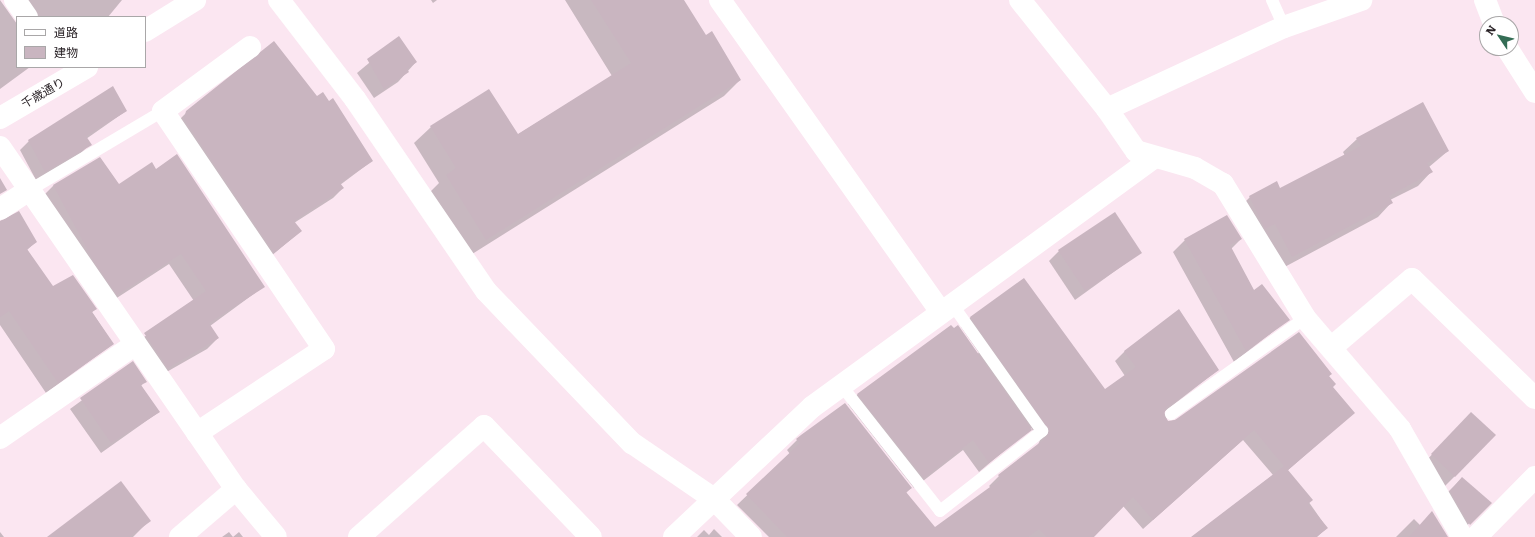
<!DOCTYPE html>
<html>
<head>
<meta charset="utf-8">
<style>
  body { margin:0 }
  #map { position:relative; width:1535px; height:537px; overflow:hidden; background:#fbe6f1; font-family:Literata,"Noto Sans JP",serif }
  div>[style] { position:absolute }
  .shadow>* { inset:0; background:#0003 }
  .building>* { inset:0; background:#c9b5c0 }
  .lane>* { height:12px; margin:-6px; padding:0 6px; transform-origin:6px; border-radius:6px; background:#fff }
  .street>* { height:22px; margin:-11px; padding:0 11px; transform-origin:11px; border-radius:11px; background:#fff }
  .secondary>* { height:22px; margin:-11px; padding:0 11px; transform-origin:11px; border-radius:11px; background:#fff }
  span { translate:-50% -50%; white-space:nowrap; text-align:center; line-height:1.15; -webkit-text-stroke:3px #fff; paint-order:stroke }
  .street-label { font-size:12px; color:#292226 }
  .legend { position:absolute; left:16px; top:16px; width:130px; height:52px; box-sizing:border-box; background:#fff; border:1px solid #a9a7a8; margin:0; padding:5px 7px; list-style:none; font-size:12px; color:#292226 }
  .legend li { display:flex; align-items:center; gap:8px; height:20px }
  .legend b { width:20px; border:1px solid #a9a7a8 }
  .north { position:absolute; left:1479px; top:16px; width:40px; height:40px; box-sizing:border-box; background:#fff; border:1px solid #a9a7a8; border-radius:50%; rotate:305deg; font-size:11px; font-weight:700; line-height:16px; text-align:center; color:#292226 }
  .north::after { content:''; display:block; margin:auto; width:14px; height:18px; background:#346d55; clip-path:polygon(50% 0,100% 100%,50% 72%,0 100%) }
</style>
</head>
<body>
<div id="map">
  <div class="shadow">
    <i style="clip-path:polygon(0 0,17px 24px,17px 67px,30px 67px,0 89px)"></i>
    <i style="clip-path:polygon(7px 0,122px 0,108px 17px,24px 17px)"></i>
    <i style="clip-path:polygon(431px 0,437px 0,433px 3px)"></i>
    <i style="clip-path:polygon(565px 0,682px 0,705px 37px,740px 80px,724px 96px,469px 256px,430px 192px,439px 183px,414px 143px,431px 127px,517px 135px,612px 76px)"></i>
    <i style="clip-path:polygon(399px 38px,416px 62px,398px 82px,374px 98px,357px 73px)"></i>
    <i style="clip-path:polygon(317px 98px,329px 102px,372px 161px,340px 185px,343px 188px,333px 198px,294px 223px,301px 231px,264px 262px,177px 122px,187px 112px)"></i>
    <i style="clip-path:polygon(126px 111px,86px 139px,90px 144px,81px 153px,36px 180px,20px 150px,29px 141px)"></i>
    <i style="clip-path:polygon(1357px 139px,1448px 151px,1429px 167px,1431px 172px,1418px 186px,1390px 200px,1391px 203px,1378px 217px,1279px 270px,1236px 211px,1250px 197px,1280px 190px,1345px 156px,1343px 152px)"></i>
    <i style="clip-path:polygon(100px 158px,119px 185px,156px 170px,263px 287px,210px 326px,218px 338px,207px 349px,156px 378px,133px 345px,194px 301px,169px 264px,106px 305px,42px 197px,53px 186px)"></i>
    <i style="clip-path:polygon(0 222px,36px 242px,27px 250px,53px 288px,95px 309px,92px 312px,113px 344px,46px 393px,0 325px)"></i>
    <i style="clip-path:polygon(1241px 239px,1231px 249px,1254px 291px,1288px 320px,1234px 362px,1173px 252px,1185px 240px)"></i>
    <i style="clip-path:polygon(1059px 251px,1140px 253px,1075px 300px,1049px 261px)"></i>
    <i style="clip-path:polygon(971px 317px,1105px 390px,1125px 376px,1115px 361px,1125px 351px,1218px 370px,1164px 412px,1168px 422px,1331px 374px,1328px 377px,1331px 388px,1353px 413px,1287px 471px,1327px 528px,1317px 537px,1192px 537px,1273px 475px,1243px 440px,1143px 529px,1123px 506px,1093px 537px,769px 537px,737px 505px,790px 454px,787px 450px,802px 435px,911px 488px,906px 493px,935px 529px,991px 488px,989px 486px,999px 476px,1038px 445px,1040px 440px,1031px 428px,979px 472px,963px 450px,914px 488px,848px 404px,858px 394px,979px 353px,961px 327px)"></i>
    <i style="clip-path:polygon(133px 363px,145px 381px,141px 386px,159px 412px,101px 453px,70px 409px)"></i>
    <i style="clip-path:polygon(1462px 423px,1455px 476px,1445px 486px,1422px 465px)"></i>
    <i style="clip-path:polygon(1462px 478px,1477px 517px,1454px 536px,1448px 492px)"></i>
    <i style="clip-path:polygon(1414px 519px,1420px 525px,1433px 537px,1396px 537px)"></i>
    <i style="clip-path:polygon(149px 521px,133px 537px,48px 537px)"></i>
    <i style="clip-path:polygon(714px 529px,722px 537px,697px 537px,704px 530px,709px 535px)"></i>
    <i style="clip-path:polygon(0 532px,4px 537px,0 537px)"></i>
    <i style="clip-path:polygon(229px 532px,233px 537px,239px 532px,243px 537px,222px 537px)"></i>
  </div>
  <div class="building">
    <i style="clip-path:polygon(591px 0,684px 0,706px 35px,712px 31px,741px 80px,486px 240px,446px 175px,456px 168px,430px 126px,489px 89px,518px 134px,631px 63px)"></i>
    <i style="clip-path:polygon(399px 36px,417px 62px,407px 69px,409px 72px,384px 89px,367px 59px)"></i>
    <i style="clip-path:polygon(274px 41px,317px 96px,323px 92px,329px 101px,333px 98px,373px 161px,340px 183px,344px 188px,294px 221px,302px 231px,274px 253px,184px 119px,186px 111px)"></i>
    <i style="clip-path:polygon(113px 86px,127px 111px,86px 136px,92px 145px,45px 172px,28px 140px)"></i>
    <i style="clip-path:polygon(1423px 102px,1449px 151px,1427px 163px,1433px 172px,1389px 196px,1393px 203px,1292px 257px,1275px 224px,1265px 229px,1249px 196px,1277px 181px,1280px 188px,1361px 146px,1356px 138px)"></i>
    <i style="clip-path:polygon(177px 154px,265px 287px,209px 323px,219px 338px,168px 368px,144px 333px,206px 291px,181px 254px,117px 295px,93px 260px,53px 185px,100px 157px,119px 184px,152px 162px,156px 169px)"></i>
    <i style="clip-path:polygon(0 178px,7px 190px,0 194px)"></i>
    <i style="clip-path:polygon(19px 211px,37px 242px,27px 249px,53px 286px,73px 275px,97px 309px,92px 312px,114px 344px,58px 383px,9px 311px,0 317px,0 221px)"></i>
    <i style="clip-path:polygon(1115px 212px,1142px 253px,1085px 291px,1058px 250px)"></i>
    <i style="clip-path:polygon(1227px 215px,1242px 239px,1230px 245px,1254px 290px,1262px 284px,1290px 320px,1246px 351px,1184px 239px)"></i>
    <i style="clip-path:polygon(1024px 278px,1105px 389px,1136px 367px,1124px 351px,1179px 309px,1219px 370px,1166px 408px,1164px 415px,1168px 421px,1175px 420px,1299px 332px,1332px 374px,1329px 376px,1336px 384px,1333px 387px,1355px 413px,1288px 470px,1313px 500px,1308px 504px,1328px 528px,1316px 537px,1191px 537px,1284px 466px,1254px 430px,1153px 520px,1133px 497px,1094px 537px,1047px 537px,1039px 529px,1028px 537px,787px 537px,746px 494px,800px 443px,796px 439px,801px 435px,845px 403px,912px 488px,906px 492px,935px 527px,1001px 479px,998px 475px,1047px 437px,1049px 430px,970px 317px)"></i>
    <i style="clip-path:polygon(951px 325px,954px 328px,958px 325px,1032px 430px,989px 463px,973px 440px,924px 478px,857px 394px)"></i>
    <i style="clip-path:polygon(133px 361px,147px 382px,141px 385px,160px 412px,111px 443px,80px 398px)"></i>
    <i style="clip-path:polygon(1471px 412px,1496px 435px,1455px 477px,1431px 454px)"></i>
    <i style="clip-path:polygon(1462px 477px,1492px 503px,1470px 525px,1450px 491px)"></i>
    <i style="clip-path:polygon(121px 481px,151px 521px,129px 537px,47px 537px)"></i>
    <i style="clip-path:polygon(1432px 511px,1448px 537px,1409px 537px)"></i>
  </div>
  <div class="lane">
    <i style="left:1272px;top:0;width:30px;rotate:66deg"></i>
    <i style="left:28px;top:191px;width:157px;rotate:-30.7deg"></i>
    <i style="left:841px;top:385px;width:160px;rotate:51.8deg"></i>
    <i style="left:940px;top:511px;width:130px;rotate:-38.1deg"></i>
    <i style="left:1042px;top:431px;width:156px;rotate:-125.3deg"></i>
    <i style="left:1171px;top:414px;width:165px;rotate:-35.6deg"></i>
  </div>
  <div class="street">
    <i style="left:15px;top:0;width:21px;rotate:55deg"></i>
    <i style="left:720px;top:0;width:382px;rotate:54.7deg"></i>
    <i style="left:1020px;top:0;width:139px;rotate:51.4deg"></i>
    <i style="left:1107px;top:109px;width:51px;rotate:55.4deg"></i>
    <i style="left:1136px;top:151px;width:61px;rotate:16.1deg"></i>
    <i style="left:1195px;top:168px;width:32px;rotate:30deg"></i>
    <i style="left:1223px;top:184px;width:157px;rotate:58.5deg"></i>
    <i style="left:1305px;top:318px;width:146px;rotate:49.4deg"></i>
    <i style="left:1400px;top:429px;width:125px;rotate:60.1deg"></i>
    <i style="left:1485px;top:0;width:26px;rotate:69deg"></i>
    <i style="left:1507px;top:48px;width:52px;rotate:57.5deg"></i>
    <i style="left:1107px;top:109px;width:195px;rotate:-24.9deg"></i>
    <i style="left:1284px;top:27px;width:82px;rotate:-19.3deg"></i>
    <i style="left:0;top:147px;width:416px;rotate:55.4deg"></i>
    <i style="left:236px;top:489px;width:62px;rotate:50.2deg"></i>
    <i style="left:0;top:209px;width:33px;rotate:-33deg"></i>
    <i style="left:1332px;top:347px;width:105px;rotate:-40.4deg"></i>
    <i style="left:1412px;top:279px;width:171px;rotate:44.1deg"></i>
    <i style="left:197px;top:433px;width:152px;rotate:-33.5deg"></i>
    <i style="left:324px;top:349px;width:287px;rotate:-124.1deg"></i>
    <i style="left:163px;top:111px;width:108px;rotate:-36.3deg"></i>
    <i style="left:0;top:438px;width:165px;rotate:-34.7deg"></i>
    <i style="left:180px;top:537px;width:74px;rotate:-40.6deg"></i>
    <i style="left:359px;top:537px;width:167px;rotate:-41.6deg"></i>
    <i style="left:484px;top:426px;width:154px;rotate:46.1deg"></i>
    <i style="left:674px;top:537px;width:190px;rotate:-43.3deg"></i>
    <i style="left:812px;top:407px;width:424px;rotate:-36.1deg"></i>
    <i style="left:1476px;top:537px;width:84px;rotate:-45.5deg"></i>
  </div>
  <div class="secondary">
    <i style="left:279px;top:0;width:125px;rotate:52.5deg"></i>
    <i style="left:355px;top:99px;width:232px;rotate:55.7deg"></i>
    <i style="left:486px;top:291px;width:211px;rotate:46.2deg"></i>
    <i style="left:632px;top:443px;width:99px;rotate:34.3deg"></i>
    <i style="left:714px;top:499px;width:53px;rotate:45.8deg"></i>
    <i style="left:145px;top:31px;width:59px;rotate:-31.8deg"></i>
    <i style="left:0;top:118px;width:101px;rotate:-30.4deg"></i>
  </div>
  <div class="street-label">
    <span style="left:43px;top:93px;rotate:-30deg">千歳通り</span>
  </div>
  <ul class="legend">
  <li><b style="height:5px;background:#fff"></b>道路</li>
  <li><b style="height:11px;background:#c9b5c0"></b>建物</li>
  </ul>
  <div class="north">N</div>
</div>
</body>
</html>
